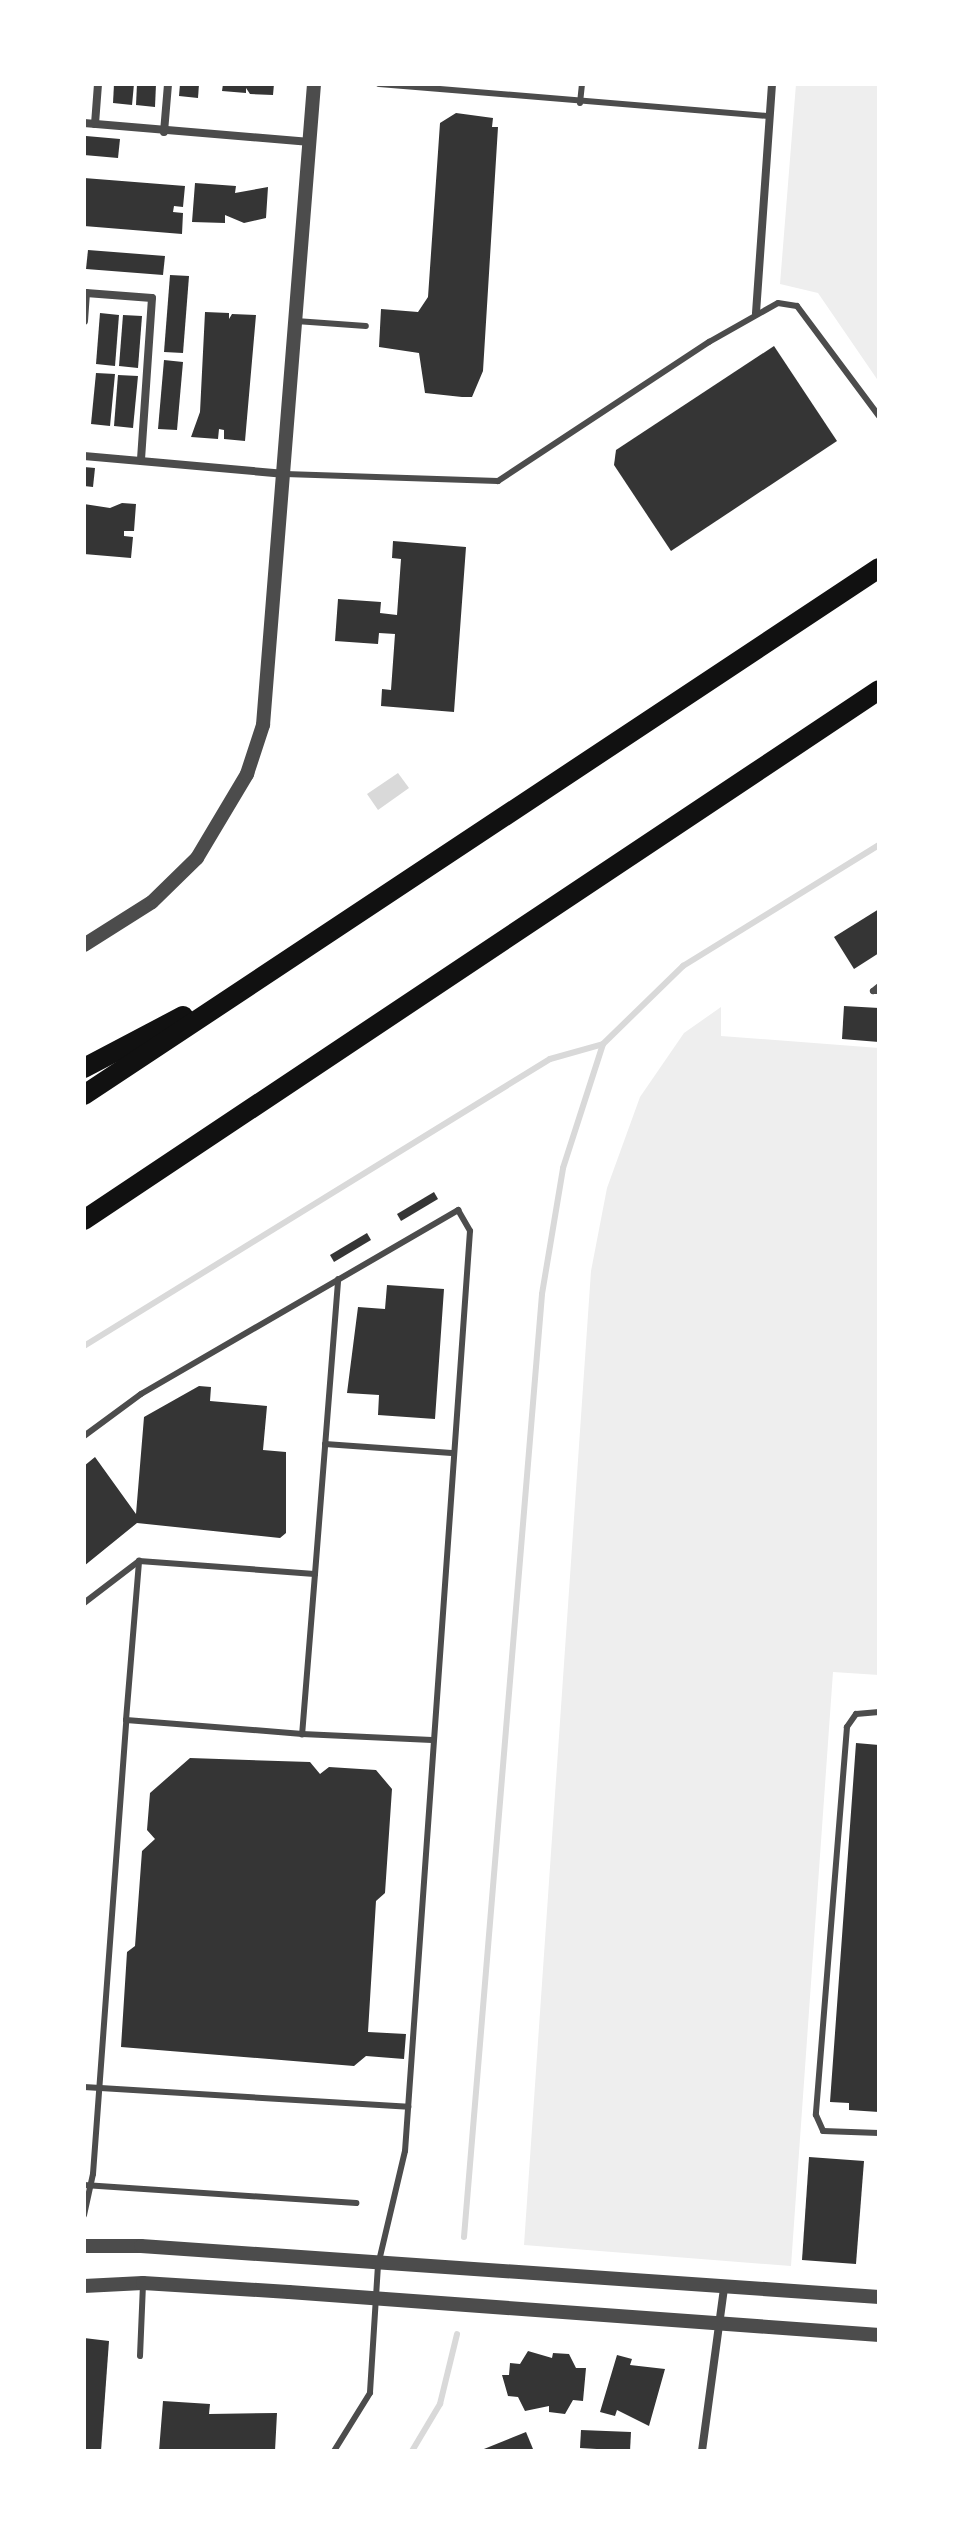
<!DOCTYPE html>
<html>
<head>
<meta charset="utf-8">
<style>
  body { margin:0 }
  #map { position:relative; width:963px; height:2535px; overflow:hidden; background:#fff; font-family:"PT Serif",serif }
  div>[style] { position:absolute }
  .green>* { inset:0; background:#eee }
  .water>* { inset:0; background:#d9d9d9 }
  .stream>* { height:6px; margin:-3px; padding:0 3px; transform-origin:3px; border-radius:3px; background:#d9d9d9 }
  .building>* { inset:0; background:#353535 }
  .service>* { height:6px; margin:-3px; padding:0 3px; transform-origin:3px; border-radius:3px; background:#4c4c4c }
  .minor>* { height:8px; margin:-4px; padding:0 4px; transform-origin:4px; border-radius:4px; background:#4c4c4c }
  .tertiary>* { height:14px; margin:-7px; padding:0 7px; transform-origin:7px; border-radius:7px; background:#4c4c4c }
  .motorway>* { height:20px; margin:-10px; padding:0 10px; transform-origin:10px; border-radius:10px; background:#111 }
  span { translate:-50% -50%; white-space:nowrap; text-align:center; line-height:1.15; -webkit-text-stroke:8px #fff; paint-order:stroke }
  .frame { position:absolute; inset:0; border:86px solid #fff; pointer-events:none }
</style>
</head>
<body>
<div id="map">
  <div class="green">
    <i style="clip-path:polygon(796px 84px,879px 84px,879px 382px,818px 293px,780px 284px)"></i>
    <i style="clip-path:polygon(721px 1007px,721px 1036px,879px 1048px,879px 1675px,833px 1672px,791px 2266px,524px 2245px,591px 1271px,607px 1188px,640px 1097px,684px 1033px)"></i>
  </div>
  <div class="water">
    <i style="clip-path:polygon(398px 773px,409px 788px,378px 810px,367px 794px)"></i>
  </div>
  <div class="stream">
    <i style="left:84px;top:1346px;width:547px;rotate:-31.63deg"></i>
    <i style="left:550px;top:1059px;width:55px;rotate:-15.8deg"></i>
    <i style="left:464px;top:2237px;width:946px;rotate:-85.27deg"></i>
    <i style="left:542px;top:1294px;width:128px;rotate:-80.5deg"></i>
    <i style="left:563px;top:1168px;width:130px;rotate:-72.1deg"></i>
    <i style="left:603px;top:1044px;width:112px;rotate:-44.3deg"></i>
    <i style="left:683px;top:966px;width:230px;rotate:-31.7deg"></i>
    <i style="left:412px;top:2451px;width:55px;rotate:-59.2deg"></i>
    <i style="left:440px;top:2404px;width:72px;rotate:-76.3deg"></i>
  </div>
  <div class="building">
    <i style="clip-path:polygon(114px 84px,134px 84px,132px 105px,113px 103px)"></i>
    <i style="clip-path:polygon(137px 84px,156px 84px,155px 107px,136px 105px)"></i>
    <i style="clip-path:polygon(180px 84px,199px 84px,198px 98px,179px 96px)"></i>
    <i style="clip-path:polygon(223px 84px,274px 84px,273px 95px,250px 94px,246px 88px,246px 93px,222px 91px)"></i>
    <i style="clip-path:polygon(456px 113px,493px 118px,492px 127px,498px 127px,483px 371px,472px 397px,462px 397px,425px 393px,419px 353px,379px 347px,381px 309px,418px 312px,428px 297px,440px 123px)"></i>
    <i style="clip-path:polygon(86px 136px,120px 139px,118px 158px,84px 155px)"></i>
    <i style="clip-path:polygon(84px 178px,185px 186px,183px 207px,174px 206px,173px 212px,183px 213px,182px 234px,84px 226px)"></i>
    <i style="clip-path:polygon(195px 183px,236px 186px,235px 193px,268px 187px,266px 218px,244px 223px,225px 215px,225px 223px,192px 222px)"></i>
    <i style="clip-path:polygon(88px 250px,165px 256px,163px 275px,86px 269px)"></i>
    <i style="clip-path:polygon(170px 275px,189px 276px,183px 353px,164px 352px)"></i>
    <i style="clip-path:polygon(205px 312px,229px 313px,229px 319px,232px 314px,256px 315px,245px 441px,224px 439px,224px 430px,219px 429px,218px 439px,191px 437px,200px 412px)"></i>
    <i style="clip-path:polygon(100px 313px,119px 315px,115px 366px,96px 364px)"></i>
    <i style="clip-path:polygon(123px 315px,142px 316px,138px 368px,119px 366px)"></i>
    <i style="clip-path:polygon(774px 346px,837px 441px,671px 551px,614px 465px,616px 450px)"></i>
    <i style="clip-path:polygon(164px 360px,183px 362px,177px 430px,158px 429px)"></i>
    <i style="clip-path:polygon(96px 373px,115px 374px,110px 426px,91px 424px)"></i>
    <i style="clip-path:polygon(118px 375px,138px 376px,133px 428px,114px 426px)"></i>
    <i style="clip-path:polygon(84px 467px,95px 468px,93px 487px,84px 486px)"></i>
    <i style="clip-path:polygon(122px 503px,136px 504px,134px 531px,124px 531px,124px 536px,133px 537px,131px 558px,84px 554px,84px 504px,110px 508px)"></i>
    <i style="clip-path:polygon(393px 541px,466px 547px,454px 712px,381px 706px,382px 689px,391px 690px,395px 634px,379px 633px,378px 644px,335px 641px,338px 599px,381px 602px,380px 613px,397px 615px,401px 559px,392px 558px)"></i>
    <i style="clip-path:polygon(879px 909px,879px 953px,854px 969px,834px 937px)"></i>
    <i style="clip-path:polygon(844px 1006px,879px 1008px,879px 1042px,842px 1039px)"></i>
    <i style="clip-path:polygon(434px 1192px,438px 1199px,401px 1221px,397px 1214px)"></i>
    <i style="clip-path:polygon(367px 1233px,371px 1240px,334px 1262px,330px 1255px)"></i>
    <i style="clip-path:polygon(387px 1285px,444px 1289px,435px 1419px,378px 1415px,379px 1395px,347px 1393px,358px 1307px,385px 1309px)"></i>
    <i style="clip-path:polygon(199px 1386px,211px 1387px,210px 1401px,267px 1406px,263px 1450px,286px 1452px,286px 1533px,280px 1538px,137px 1523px,84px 1566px,84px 1466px,95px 1457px,136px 1514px,144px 1417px)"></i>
    <i style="clip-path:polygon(856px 1743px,879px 1745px,879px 2112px,849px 2110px,849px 2103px,830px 2102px)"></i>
    <i style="clip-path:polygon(190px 1758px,310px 1762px,320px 1774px,329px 1767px,376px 1770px,392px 1789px,385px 1893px,376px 1901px,368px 2032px,406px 2034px,404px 2059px,366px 2056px,354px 2066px,121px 2047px,127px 1952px,135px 1946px,142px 1851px,155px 1839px,147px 1830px,150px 1793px)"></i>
    <i style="clip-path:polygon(809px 2157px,864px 2161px,856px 2264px,802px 2260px)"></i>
    <i style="clip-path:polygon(84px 2338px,109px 2341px,101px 2451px,84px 2451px)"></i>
    <i style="clip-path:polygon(528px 2351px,552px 2358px,553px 2353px,569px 2354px,576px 2368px,586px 2368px,583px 2401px,573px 2400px,565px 2414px,549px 2412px,549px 2406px,525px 2411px,518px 2397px,508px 2396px,502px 2375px,509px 2375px,510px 2363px,520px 2364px)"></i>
    <i style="clip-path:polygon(617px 2355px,632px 2359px,630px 2365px,665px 2369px,649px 2426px,617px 2410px,615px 2416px,600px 2412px)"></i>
    <i style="clip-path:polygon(163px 2401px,210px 2404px,209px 2414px,277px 2413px,275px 2451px,159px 2451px)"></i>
    <i style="clip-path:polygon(581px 2430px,631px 2432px,630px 2451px,580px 2448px)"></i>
    <i style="clip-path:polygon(526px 2432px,533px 2449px,479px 2451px)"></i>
  </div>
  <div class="service">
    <i style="left:379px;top:84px;width:392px;rotate:4.7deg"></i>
    <i style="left:580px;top:103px;width:19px;rotate:-84deg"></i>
    <i style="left:296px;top:321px;width:70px;rotate:4.1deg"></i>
    <i style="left:285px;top:474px;width:213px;rotate:1.9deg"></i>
    <i style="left:498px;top:481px;width:253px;rotate:-33.4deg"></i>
    <i style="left:709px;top:342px;width:79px;rotate:-29.5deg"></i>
    <i style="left:778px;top:303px;width:19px;rotate:9deg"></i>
    <i style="left:797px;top:306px;width:137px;rotate:53.3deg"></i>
    <i style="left:879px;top:986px;width:8px;rotate:140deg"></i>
    <i style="left:873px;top:991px;width:6px"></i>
    <i style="left:84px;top:1436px;width:71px;rotate:-36.4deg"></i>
    <i style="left:141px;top:1394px;width:367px;rotate:-30.1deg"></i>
    <i style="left:458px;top:1210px;width:24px;rotate:60deg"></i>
    <i style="left:470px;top:1231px;width:922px;rotate:94.04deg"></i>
    <i style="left:405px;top:2151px;width:117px;rotate:103.3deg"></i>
    <i style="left:378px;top:2265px;width:128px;rotate:93.6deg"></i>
    <i style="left:370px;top:2393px;width:68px;rotate:121.8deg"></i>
    <i style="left:325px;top:1444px;width:127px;rotate:4.1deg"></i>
    <i style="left:315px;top:1574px;width:296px;rotate:-85.5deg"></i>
    <i style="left:84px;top:1603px;width:69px;rotate:-37.4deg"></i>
    <i style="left:139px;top:1561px;width:176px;rotate:4.2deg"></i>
    <i style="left:315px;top:1574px;width:161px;rotate:94.6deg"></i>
    <i style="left:302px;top:1734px;width:130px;rotate:2.6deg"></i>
    <i style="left:879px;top:1712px;width:23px;rotate:175deg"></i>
    <i style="left:856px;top:1714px;width:16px;rotate:125deg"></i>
    <i style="left:847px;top:1727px;width:389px;rotate:94.6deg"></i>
    <i style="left:816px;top:2115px;width:17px;rotate:66deg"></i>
    <i style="left:823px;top:2131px;width:56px;rotate:2deg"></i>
    <i style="left:126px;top:1720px;width:160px;rotate:-85.3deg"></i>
    <i style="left:84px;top:2087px;width:325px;rotate:3.5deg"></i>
    <i style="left:84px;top:2185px;width:273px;rotate:3.8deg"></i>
    <i style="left:84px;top:2215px;width:42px;rotate:-77.6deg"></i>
    <i style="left:93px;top:2174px;width:455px;rotate:-85.8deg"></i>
    <i style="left:126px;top:1720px;width:177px;rotate:4.5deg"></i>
    <i style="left:140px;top:2356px;width:73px;rotate:-87.6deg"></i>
  </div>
  <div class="minor">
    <i style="left:84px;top:123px;width:227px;rotate:4.8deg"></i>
    <i style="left:95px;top:124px;width:40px;rotate:-85.7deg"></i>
    <i style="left:164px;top:132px;width:48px;rotate:-85.2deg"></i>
    <i style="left:756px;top:313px;width:230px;rotate:-86deg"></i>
    <i style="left:84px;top:321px;width:28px;rotate:-86deg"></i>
    <i style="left:86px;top:293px;width:66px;rotate:4.3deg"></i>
    <i style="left:152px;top:298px;width:163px;rotate:93.9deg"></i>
    <i style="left:84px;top:456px;width:202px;rotate:5.1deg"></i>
    <i style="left:702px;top:2451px;width:164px;rotate:-82.3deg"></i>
  </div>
  <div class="tertiary">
    <i style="left:84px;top:945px;width:80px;rotate:-32.3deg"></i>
    <i style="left:152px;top:902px;width:63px;rotate:-44.4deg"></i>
    <i style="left:197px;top:858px;width:98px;rotate:-59.2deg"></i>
    <i style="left:247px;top:774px;width:52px;rotate:-71.9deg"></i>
    <i style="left:263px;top:725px;width:643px;rotate:-85.45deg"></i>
    <i style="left:84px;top:2246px;width:57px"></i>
    <i style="left:141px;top:2246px;width:740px;rotate:3.95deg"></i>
    <i style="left:84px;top:2286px;width:59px;rotate:-2.9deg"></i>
    <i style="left:143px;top:2283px;width:146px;rotate:3.5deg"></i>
    <i style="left:289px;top:2292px;width:592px;rotate:4.17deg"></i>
  </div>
  <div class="motorway">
    <i style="left:84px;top:1068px;width:112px;rotate:-27.7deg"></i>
    <i style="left:84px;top:1095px;width:954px;rotate:-33.54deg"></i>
    <i style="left:84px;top:1220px;width:955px;rotate:-33.69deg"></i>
  </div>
  <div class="frame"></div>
</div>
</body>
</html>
